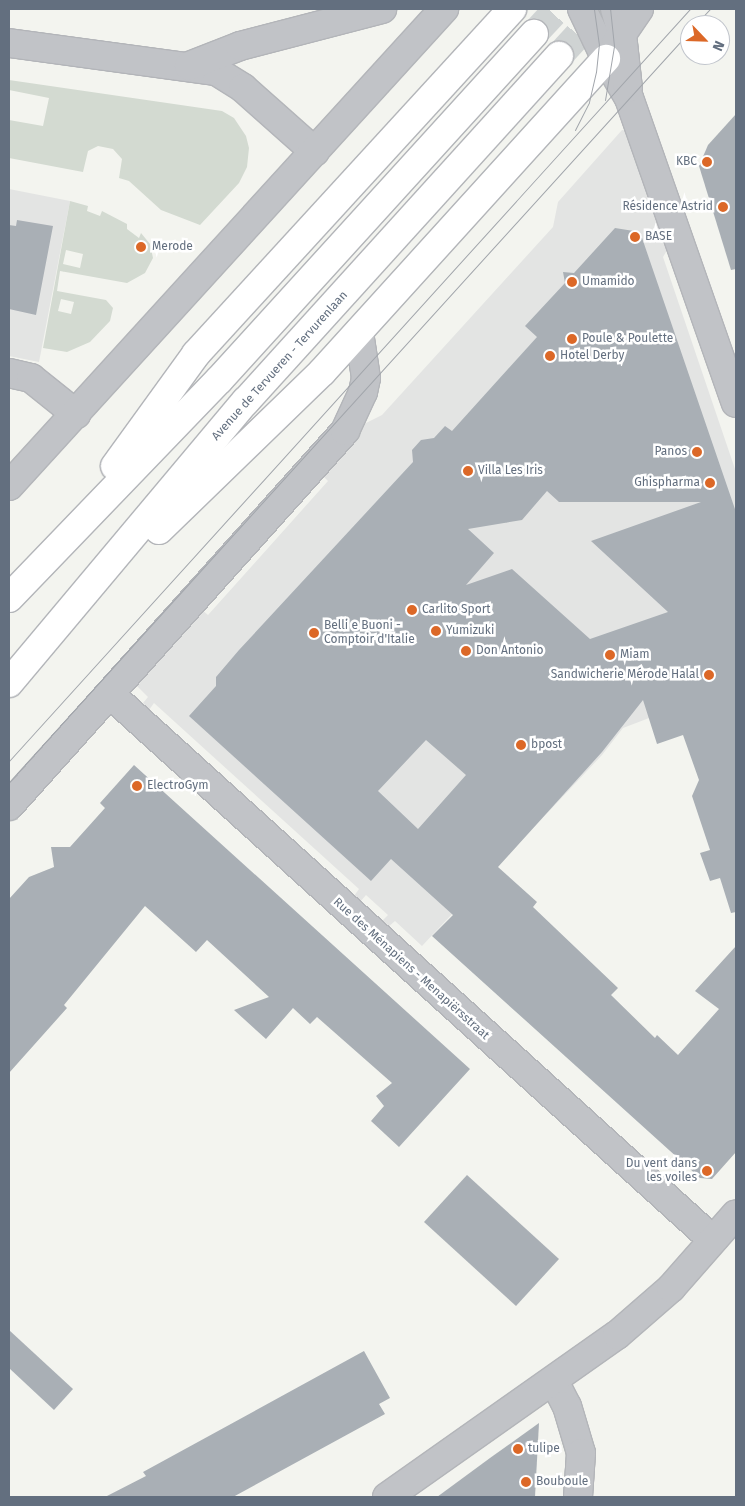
<!DOCTYPE html>
<html>
<head>
<meta charset="utf-8">
<style>
  body { margin:0 }
  #map { position:relative; width:745px; height:1506px; overflow:hidden; background:#f3f4ef; font-family:"Fira Sans",sans-serif }
  div>[style] { position:absolute }
  .built>* { inset:0; background:#e3e4e3 }
  .green>* { inset:0; background:#d3dad1 }
  .building>* { inset:0; background:#a9afb5 }
  .highway-tunnel>* { height:28px; margin-top:-14px; transform-origin:0; background:repeating-linear-gradient(90deg,#cfd3d3 0 28px,transparent 0 42px) }
  .roads { filter:drop-shadow(1px 0 #b3b5b9) drop-shadow(-1px 0 #b3b5b9) drop-shadow(0 1px #b3b5b9) drop-shadow(0 -1px #b3b5b9) }
  .minor>* { height:28px; margin:-14px; padding:0 14px; transform-origin:14px; border-radius:14px; background:#c1c3c7 }
  .highway>* { height:28px; margin:-14px; padding:0 14px; transform-origin:14px; border-radius:14px; background:#fff }
  .tram>* { height:1px; margin:-0.5px; padding:0 0.5px; transform-origin:0.5px; border-radius:0.5px; background:#a1a5ab }
  .dots>* { width:14px; height:14px; translate:-50% -50%; box-sizing:border-box; border:2px solid #fff; border-radius:50% }
  span { translate:-50% -50%; white-space:nowrap; text-align:center; line-height:1.15; -webkit-text-stroke:5px #fff; paint-order:stroke }
  .poi-label { font-size:12px; color:#636f7f }
  .right { translate:-100% -50%; text-align:right }
  .left { translate:0 -50%; text-align:left }
  .street-label { font-size:12px; color:#636f7f }
  .frame { position:absolute; inset:0; border:10px solid #636f7f; pointer-events:none }
  .north { position:absolute; left:680px; top:15px; width:50px; height:50px; box-sizing:border-box; background:#fff; border:1px solid #c1c5cc; border-radius:50%; rotate:114deg; font-size:14px; font-weight:700; line-height:20px; text-align:center; color:#636f7f }
  .north::after { content:''; display:block; margin:auto; width:18px; height:22px; background:#dc6827; clip-path:polygon(50% 0,100% 100%,50% 72%,0 100%) }
</style>
</head>
<body>
<div id="map">
  <div class="built">
    <i style="clip-path:polygon(622px 130px,628px 131px,669px 247px,663px 257px,736px 472px,736px 744px,717px 692px,623px 728px,602px 755px,422px 946px,395px 921px,388px 927px,382px 921px,388px 915px,366px 895px,360px 902px,354px 896px,359px 889px,154px 703px,149px 710px,143px 703px,148px 697px,135px 684px,201px 609px,208px 615px,328px 481px,322px 475px,362px 425px,382px 415px,553px 227px,558px 202px)"></i>
    <i style="clip-path:polygon(9px 189px,70px 201px,39px 362px,9px 356px)"></i>
  </div>
  <div class="green">
    <i style="clip-path:polygon(9px 80px,222px 111px,234px 118px,246px 136px,249px 148px,247px 167px,239px 183px,200px 225px,161px 210px,129px 181px,119px 178px,122px 159px,113px 149px,98px 146px,88px 151px,83px 172px,9px 158px,9px 120px,43px 126px,49px 98px,9px 90px)"></i>
    <i style="clip-path:polygon(evenodd,70px 201px,88px 206px,87px 211px,100px 216px,102px 211px,127px 224px,127px 229px,139px 238px,141px 233px,150px 244px,153px 258px,145px 273px,127px 283px,60px 271px,57px 291px,106px 300px,113px 308px,110px 321px,90px 342px,67px 352px,43px 348px,70px 201px,66px 250px,83px 254px,80px 268px,63px 264px,66px 250px,70px 201px,61px 299px,74px 302px,71px 314px,58px 311px,61px 299px)"></i>
  </div>
  <div class="building">
    <i style="clip-path:polygon(736px 114px,736px 269px,731px 270px,699px 166px,708px 145px)"></i>
    <i style="clip-path:polygon(17px 220px,53px 226px,36px 315px,9px 309px,9px 225px,16px 226px)"></i>
    <i style="clip-path:polygon(evenodd,615px 228px,640px 232px,736px 512px,736px 912px,731px 913px,720px 878px,710px 881px,700px 853px,710px 850px,692px 796px,699px 780px,683px 735px,657px 744px,643px 700px,602px 752px,498px 867px,537px 902px,533px 907px,618px 988px,611px 995px,655px 1038px,657px 1035px,678px 1055px,719px 1009px,695px 991px,736px 946px,736px 1152px,712px 1179px,700px 1178px,432px 936px,453px 915px,391px 859px,371px 881px,189px 716px,216px 686px,216px 677px,239px 650px,413px 462px,412px 450px,421px 440px,434px 438px,445px 426px,452px 431px,537px 337px,525px 326px,565px 283px,563px 272px,574px 273px,615px 228px,547px 491px,559px 502px,701px 502px,591px 541px,668px 612px,590px 639px,512px 569px,466px 585px,494px 553px,468px 529px,522px 520px,547px 491px,615px 228px,426px 740px,466px 775px,418px 829px,378px 791px,426px 740px)"></i>
    <i style="clip-path:polygon(134px 765px,470px 1069px,399px 1147px,371px 1121px,384px 1106px,376px 1096px,392px 1083px,317px 1017px,310px 1024px,293px 1008px,266px 1039px,234px 1010px,269px 997px,207px 940px,196px 952px,145px 906px,64px 1005px,67px 1008px,9px 1073px,9px 899px,29px 877px,54px 867px,51px 847px,70px 847px,105px 808px,100px 803px)"></i>
    <i style="clip-path:polygon(467px 1175px,559px 1259px,516px 1306px,424px 1222px)"></i>
    <i style="clip-path:polygon(9px 1330px,73px 1389px,54px 1410px,9px 1368px)"></i>
    <i style="clip-path:polygon(364px 1351px,390px 1398px,379px 1404px,385px 1414px,233px 1497px,105px 1497px,146px 1476px,143px 1472px)"></i>
    <i style="clip-path:polygon(539px 1423px,535px 1497px,437px 1497px,490px 1458px)"></i>
  </div>
  <div class="highway-tunnel">
    <i style="left:534px;top:34px;width:34px;rotate:-47deg"></i>
    <i style="left:559px;top:56px;width:64px;rotate:-47.5deg"></i>
  </div>
  <div class="roads">
    <div class="minor">
      <i style="left:582px;top:9px;width:55px;rotate:64.4deg"></i>
      <i style="left:606px;top:59px;width:45px;rotate:59.5deg"></i>
      <i style="left:629px;top:98px;width:323px;rotate:70.7deg"></i>
      <i style="left:615px;top:9px;width:26px;rotate:74deg"></i>
      <i style="left:622px;top:34px;width:54px;rotate:83.7deg"></i>
      <i style="left:9px;top:43px;width:209px;rotate:7.7deg"></i>
      <i style="left:216px;top:71px;width:32px;rotate:32deg"></i>
      <i style="left:243px;top:88px;width:96px;rotate:41.6deg"></i>
      <i style="left:616px;top:43px;width:41px;rotate:-55.9deg"></i>
      <i style="left:189px;top:66px;width:55px;rotate:-21.4deg"></i>
      <i style="left:240px;top:46px;width:147px;rotate:-14.6deg"></i>
      <i style="left:9px;top:373px;width:23px;rotate:13deg"></i>
      <i style="left:31px;top:378px;width:58px;rotate:38.7deg"></i>
      <i style="left:9px;top:486px;width:646px;rotate:-47.64deg"></i>
      <i style="left:111px;top:695px;width:812px;rotate:42.16deg"></i>
      <i style="left:9px;top:806px;width:504px;rotate:-48.14deg"></i>
      <i style="left:345px;top:431px;width:43px;rotate:-65.2deg"></i>
      <i style="left:363px;top:392px;width:14px;rotate:-78deg"></i>
      <i style="left:366px;top:378px;width:47px;rotate:-98.7deg"></i>
      <i style="left:554px;top:1381px;width:28px;rotate:63deg"></i>
      <i style="left:567px;top:1406px;width:49px;rotate:73.4deg"></i>
      <i style="left:581px;top:1453px;width:44px;rotate:93.9deg"></i>
      <i style="left:387px;top:1497px;width:281px;rotate:-35.2deg"></i>
      <i style="left:617px;top:1335px;width:72px;rotate:-41deg"></i>
      <i style="left:671px;top:1288px;width:98px;rotate:-48.7deg"></i>
    </div>
    <div class="highway">
      <i style="left:115px;top:466px;width:138px;rotate:-54.1deg"></i>
      <i style="left:196px;top:354px;width:468px;rotate:-47.5deg"></i>
      <i style="left:159px;top:530px;width:227px;rotate:-44.1deg"></i>
      <i style="left:322px;top:372px;width:423px;rotate:-47.8deg"></i>
      <i style="left:9px;top:598px;width:303px;rotate:-46.1deg"></i>
      <i style="left:219px;top:380px;width:468px;rotate:-47.7deg"></i>
      <i style="left:9px;top:683px;width:368px;rotate:-50deg"></i>
      <i style="left:246px;top:401px;width:466px;rotate:-47.8deg"></i>
    </div>
  </div>
  <div class="tram">
    <i style="left:695px;top:25px;width:22px;rotate:-47deg"></i>
    <i style="left:605px;top:100px;width:55px;rotate:-80.5deg"></i>
    <i style="left:614px;top:46px;width:37px;rotate:-96deg"></i>
    <i style="left:575px;top:130px;width:31px;rotate:-63deg"></i>
    <i style="left:589px;top:102px;width:31px;rotate:-77deg"></i>
    <i style="left:596px;top:72px;width:27px;rotate:-84deg"></i>
    <i style="left:599px;top:45px;width:36px;rotate:-98deg"></i>
    <i style="left:9px;top:761px;width:1015px;rotate:-47.84deg"></i>
    <i style="left:9px;top:782px;width:1014px;rotate:-47.8deg"></i>
  </div>
  <div class="dots">
    <i style="left:707px;top:162px;background:#dc6827"></i>
    <i style="left:723px;top:207px;background:#dc6827"></i>
    <i style="left:635px;top:237px;background:#dc6827"></i>
    <i style="left:141px;top:247px;background:#dc6827"></i>
    <i style="left:572px;top:282px;background:#dc6827"></i>
    <i style="left:572px;top:339px;background:#dc6827"></i>
    <i style="left:550px;top:356px;background:#dc6827"></i>
    <i style="left:697px;top:452px;background:#dc6827"></i>
    <i style="left:468px;top:471px;background:#dc6827"></i>
    <i style="left:710px;top:483px;background:#dc6827"></i>
    <i style="left:412px;top:610px;background:#dc6827"></i>
    <i style="left:436px;top:631px;background:#dc6827"></i>
    <i style="left:314px;top:633px;background:#dc6827"></i>
    <i style="left:466px;top:651px;background:#dc6827"></i>
    <i style="left:610px;top:655px;background:#dc6827"></i>
    <i style="left:709px;top:675px;background:#dc6827"></i>
    <i style="left:521px;top:745px;background:#dc6827"></i>
    <i style="left:137px;top:786px;background:#dc6827"></i>
    <i style="left:707px;top:1171px;background:#dc6827"></i>
    <i style="left:518px;top:1449px;background:#dc6827"></i>
    <i style="left:526px;top:1482px;background:#dc6827"></i>
  </div>
  <div class="poi-label">
    <span class="right" style="left:697px;top:162px">KBC</span>
    <span class="right" style="left:713px;top:207px">Résidence Astrid</span>
    <span class="left" style="left:645px;top:237px">BASE</span>
    <span class="left" style="left:152px;top:247px">Merode</span>
    <span class="left" style="left:582px;top:282px">Umamido</span>
    <span class="left" style="left:582px;top:339px">Poule &amp; Poulette</span>
    <span class="left" style="left:560px;top:356px">Hotel Derby</span>
    <span class="right" style="left:687px;top:452px">Panos</span>
    <span class="left" style="left:478px;top:471px">Villa Les Iris</span>
    <span class="right" style="left:700px;top:483px">Ghispharma</span>
    <span class="left" style="left:422px;top:610px">Carlito Sport</span>
    <span class="left" style="left:324px;top:633px">Belli e Buoni -<br>Comptoir d'Italie</span>
    <span class="left" style="left:446px;top:631px">Yumizuki</span>
    <span class="left" style="left:476px;top:651px">Don Antonio</span>
    <span class="left" style="left:620px;top:655px">Miam</span>
    <span class="right" style="left:699px;top:675px">Sandwicherie Mérode Halal</span>
    <span class="left" style="left:531px;top:745px">bpost</span>
    <span class="left" style="left:147px;top:786px">ElectroGym</span>
    <span class="right" style="left:697px;top:1171px">Du vent dans<br>les voiles</span>
    <span class="left" style="left:528px;top:1449px">tulipe</span>
    <span class="left" style="left:536px;top:1482px">Bouboule</span>
  </div>
  <div class="street-label">
    <span style="left:280px;top:366px;rotate:-48deg">Avenue de Tervueren - Tervurenlaan</span>
    <span style="left:411px;top:969px;rotate:42deg">Rue des Ménapiens - Menapiërsstraat</span>
  </div>
  <div class="frame"></div>
  <div class="north">N</div>
</div>
</body>
</html>
